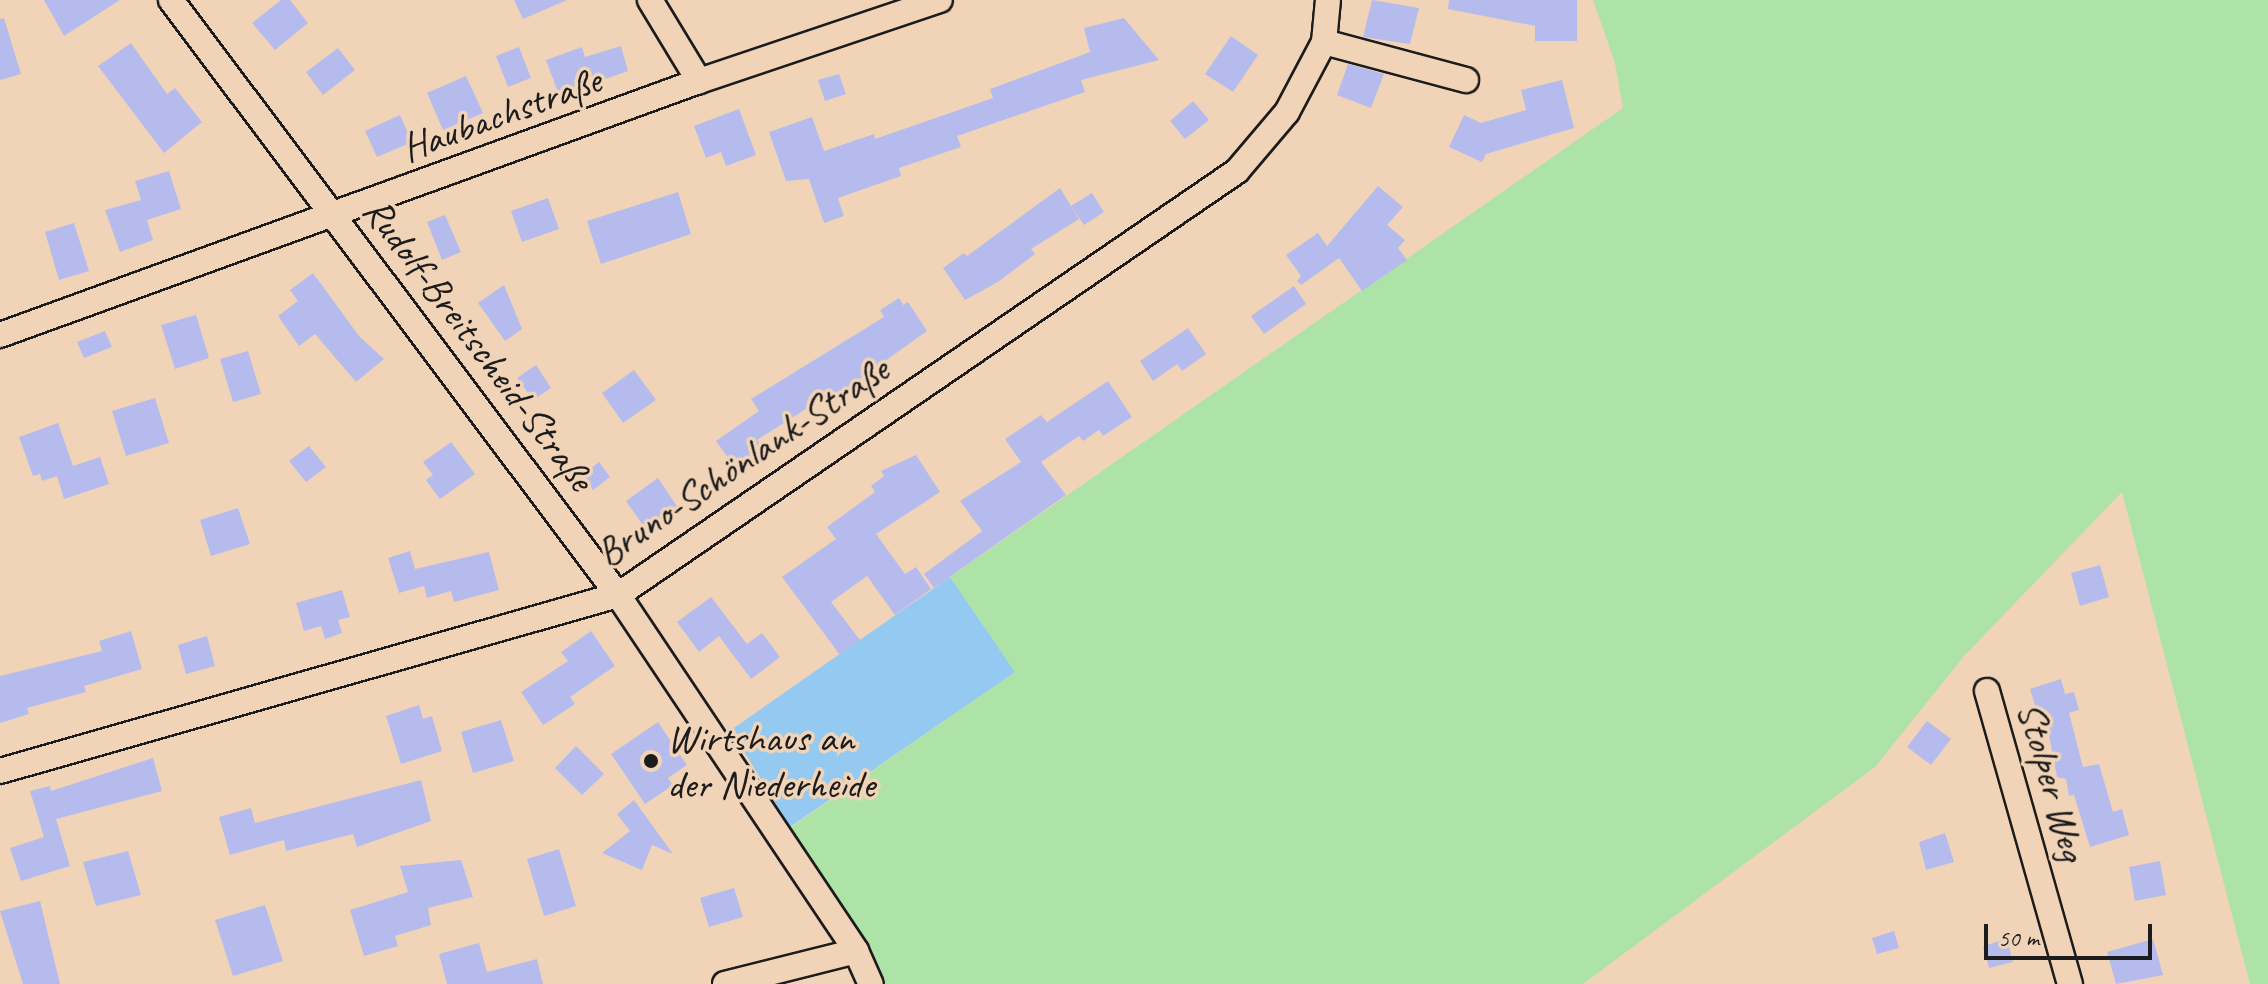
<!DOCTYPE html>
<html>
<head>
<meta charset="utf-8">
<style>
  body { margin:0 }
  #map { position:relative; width:2268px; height:984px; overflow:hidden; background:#f1d4b7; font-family:Caveat,sans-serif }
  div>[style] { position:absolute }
  .green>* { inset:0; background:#ade3a6 }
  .water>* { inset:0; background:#94caf2 }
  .building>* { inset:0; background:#b5bced }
  .roads { filter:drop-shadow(2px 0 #1c1c1c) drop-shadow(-2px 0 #1c1c1c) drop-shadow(0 2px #1c1c1c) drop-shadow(0 -2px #1c1c1c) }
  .minor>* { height:24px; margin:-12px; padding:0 12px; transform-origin:12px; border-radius:12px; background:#f1d4b7 }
  .dots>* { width:22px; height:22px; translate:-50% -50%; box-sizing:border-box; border:4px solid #f1d4b7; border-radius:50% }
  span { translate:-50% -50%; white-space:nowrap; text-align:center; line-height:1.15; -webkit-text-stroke:7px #f1d4b7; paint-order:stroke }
  .street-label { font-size:40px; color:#1c1c1c }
  .poi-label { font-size:40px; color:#1c1c1c }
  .left { translate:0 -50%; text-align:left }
  .scale { position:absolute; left:1984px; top:924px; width:168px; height:36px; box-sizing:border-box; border:4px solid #1c1c1c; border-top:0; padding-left:10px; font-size:24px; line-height:28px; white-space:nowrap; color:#1c1c1c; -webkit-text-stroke:6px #f1d4b7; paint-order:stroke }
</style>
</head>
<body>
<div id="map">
  <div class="green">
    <i style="clip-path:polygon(1593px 0,2268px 0,2268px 984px,2250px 984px,2122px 492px,1965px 655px,1875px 767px,1583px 984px,884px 984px,790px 828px,1015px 672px,950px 577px,1623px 108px,1615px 63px)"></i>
  </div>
  <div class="water">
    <i style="clip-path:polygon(950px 577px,1015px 672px,790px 827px,731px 730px)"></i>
  </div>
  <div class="building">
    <i style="clip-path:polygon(44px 0,120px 0,64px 36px)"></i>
    <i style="clip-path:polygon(281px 0,290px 0,308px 23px,275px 50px,252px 23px)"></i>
    <i style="clip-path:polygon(514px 0,567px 0,523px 19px)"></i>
    <i style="clip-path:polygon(1372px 0,1419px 8px,1410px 44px,1363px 37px)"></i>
    <i style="clip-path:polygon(1449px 0,1577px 0,1577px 41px,1535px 41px,1535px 26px,1448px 9px)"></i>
    <i style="clip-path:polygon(4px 18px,21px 74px,0 80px,0 19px)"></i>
    <i style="clip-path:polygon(1124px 18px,1159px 60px,1081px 80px,1085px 92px,957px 136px,961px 147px,899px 168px,901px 176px,838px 198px,844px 216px,824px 223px,809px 179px,786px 181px,769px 132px,812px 117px,824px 151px,874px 134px,875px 139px,993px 98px,990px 89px,1090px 52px,1084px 28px)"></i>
    <i style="clip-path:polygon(1231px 36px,1258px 55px,1233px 92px,1205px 74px)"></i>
    <i style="clip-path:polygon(131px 43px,167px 94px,175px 88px,202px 122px,164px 153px,98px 66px)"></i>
    <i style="clip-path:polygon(621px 46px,628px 71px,559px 95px,546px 60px,582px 47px,585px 57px)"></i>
    <i style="clip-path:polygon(519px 47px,531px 78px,508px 87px,496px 56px)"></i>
    <i style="clip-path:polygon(338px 48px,355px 70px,323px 95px,306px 72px)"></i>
    <i style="clip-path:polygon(1348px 64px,1384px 74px,1371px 108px,1337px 95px)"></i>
    <i style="clip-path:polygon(839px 74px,846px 94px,825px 101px,818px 80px)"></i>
    <i style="clip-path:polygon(466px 76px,483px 113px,443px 130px,427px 93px)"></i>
    <i style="clip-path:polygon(1562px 80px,1574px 128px,1486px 154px,1482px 162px,1449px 147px,1464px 115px,1481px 123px,1526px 110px,1521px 90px)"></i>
    <i style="clip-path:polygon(1193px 101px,1209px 120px,1185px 139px,1170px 121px)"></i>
    <i style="clip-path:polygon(739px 109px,756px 155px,726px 166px,721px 152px,706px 158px,694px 126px)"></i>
    <i style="clip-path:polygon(400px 115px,412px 142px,377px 157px,365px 131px)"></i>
    <i style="clip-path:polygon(169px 171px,181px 209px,147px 220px,153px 240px,120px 252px,105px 210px,141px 200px,135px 181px)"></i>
    <i style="clip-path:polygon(1378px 186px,1403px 207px,1387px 225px,1405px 240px,1398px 248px,1407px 260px,1362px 291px,1339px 258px,1301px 285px,1297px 281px,1301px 276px,1286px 255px,1318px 233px,1327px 246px)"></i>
    <i style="clip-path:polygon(1060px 188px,1079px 219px,1031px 249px,1035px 254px,998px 282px,965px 300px,943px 268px,964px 253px,967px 256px)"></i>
    <i style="clip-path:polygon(678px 192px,691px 234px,601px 264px,587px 221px)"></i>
    <i style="clip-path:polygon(1092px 193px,1104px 212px,1084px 225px,1071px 206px)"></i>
    <i style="clip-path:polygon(548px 198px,559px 229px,522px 242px,511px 211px)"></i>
    <i style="clip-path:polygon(445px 215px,461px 252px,442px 260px,427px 222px)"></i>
    <i style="clip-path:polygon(74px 223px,89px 271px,59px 280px,45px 232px)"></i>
    <i style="clip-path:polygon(313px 273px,359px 336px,384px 359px,356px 382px,315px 334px,299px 346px,278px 316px,298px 301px,290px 290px)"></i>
    <i style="clip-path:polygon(504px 285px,522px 329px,505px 341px,478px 303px)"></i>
    <i style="clip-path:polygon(1294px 286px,1306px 304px,1264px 334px,1251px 316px)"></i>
    <i style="clip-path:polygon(899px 298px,903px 305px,908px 302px,927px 331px,825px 404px,822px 399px,757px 440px,764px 449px,736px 469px,716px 441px,759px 411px,751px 399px,884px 317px,880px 310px)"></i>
    <i style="clip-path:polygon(196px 315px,209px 358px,175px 369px,161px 325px)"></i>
    <i style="clip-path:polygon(1188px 328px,1206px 354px,1182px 371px,1177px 364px,1153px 381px,1140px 361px)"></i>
    <i style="clip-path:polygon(105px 331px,112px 347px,84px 358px,77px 342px)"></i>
    <i style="clip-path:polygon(248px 351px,261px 394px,233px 402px,220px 359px)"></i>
    <i style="clip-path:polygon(536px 365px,551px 388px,533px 400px,517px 378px)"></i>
    <i style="clip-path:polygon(634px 370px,656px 400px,623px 423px,602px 393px)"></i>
    <i style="clip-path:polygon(1108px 381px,1132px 417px,1103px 436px,1099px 430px,1083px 441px,1079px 436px,1041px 462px,1066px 495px,934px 588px,924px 574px,982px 531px,960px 501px,1021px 462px,1005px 439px,1041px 415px,1047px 422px)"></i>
    <i style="clip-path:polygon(155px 398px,169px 443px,126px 456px,112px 411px)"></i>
    <i style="clip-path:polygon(58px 423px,73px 466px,100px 457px,109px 484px,64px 499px,57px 476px,42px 481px,40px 474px,33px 476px,19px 437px)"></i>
    <i style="clip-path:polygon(451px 442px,475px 474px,440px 499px,426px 480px,433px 475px,423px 462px)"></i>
    <i style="clip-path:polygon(309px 446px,326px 467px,306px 482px,289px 461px)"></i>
    <i style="clip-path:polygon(916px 455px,940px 492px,876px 534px,905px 574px,916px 567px,931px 589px,895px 615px,867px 576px,831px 602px,860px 640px,840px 655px,782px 577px,836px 539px,827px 527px,875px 492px,871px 486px,884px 476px,881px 471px)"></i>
    <i style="clip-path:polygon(599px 462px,610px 477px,593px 490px,582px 475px)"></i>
    <i style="clip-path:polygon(658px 478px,681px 512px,649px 534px,626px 501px)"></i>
    <i style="clip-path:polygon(238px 508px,250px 544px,211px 556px,200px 520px)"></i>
    <i style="clip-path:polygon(410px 551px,415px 569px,489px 552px,499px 590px,454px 602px,451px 591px,427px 598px,424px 586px,399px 593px,388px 558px)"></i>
    <i style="clip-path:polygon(2100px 565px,2109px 597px,2080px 606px,2071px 573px)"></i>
    <i style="clip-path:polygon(342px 590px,350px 617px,338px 620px,342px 633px,325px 639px,321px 626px,304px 631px,296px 603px)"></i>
    <i style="clip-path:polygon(711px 597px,747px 644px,762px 633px,780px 657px,751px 679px,719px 636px,699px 652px,677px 622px)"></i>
    <i style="clip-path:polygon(131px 631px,142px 669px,84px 686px,86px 692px,27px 708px,29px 714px,0 723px,0 676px,102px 651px,99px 641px)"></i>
    <i style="clip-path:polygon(591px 631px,615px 666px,570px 697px,575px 704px,543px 725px,521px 692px,568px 661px,561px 652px)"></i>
    <i style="clip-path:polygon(207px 636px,215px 666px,186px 674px,178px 645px)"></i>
    <i style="clip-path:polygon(2061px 679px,2065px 694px,2074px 692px,2079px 710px,2069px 713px,2083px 767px,2099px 764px,2113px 812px,2122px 809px,2129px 835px,2090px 847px,2074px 795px,2069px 796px,2066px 779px,2057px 777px,2048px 730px,2043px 731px,2030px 689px)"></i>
    <i style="clip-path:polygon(419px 705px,423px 719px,432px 716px,442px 751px,401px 764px,386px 716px)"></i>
    <i style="clip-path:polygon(501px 720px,514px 761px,473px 773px,461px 732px)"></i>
    <i style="clip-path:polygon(1927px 721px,1951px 739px,1931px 765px,1907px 747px)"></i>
    <i style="clip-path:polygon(658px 722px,687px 765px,668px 778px,673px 785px,645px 804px,611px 754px)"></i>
    <i style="clip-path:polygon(576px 746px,604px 774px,582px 795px,555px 768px)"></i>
    <i style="clip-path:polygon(153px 758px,162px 791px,56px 819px,70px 866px,21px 881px,10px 848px,44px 837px,30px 791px,50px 786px,51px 791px)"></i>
    <i style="clip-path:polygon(421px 780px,431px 821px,357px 847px,353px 834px,286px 851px,284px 840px,230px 855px,219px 817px,251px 808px,255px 823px)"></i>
    <i style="clip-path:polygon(634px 800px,673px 854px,652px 845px,642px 870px,602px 853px,630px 831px,617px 814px)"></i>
    <i style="clip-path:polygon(1945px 833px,1954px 862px,1926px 870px,1919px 842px)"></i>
    <i style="clip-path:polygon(559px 849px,576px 906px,544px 916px,527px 859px)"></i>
    <i style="clip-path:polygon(128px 851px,141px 895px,96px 906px,83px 862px)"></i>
    <i style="clip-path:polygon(461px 860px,473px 897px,428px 908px,431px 925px,395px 936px,398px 946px,364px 956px,350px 910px,408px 892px,400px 866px)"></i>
    <i style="clip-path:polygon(2160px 861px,2166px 895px,2135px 901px,2129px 867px)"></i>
    <i style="clip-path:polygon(734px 888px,743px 917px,709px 927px,700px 898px)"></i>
    <i style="clip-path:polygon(40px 901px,60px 984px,23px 984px,0 911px)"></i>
    <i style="clip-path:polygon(265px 905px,283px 961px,233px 976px,215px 920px)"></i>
    <i style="clip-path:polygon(1894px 931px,1899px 948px,1877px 954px,1872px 938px)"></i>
    <i style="clip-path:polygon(2007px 939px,2013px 962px,1989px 968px,1983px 946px)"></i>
    <i style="clip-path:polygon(2153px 939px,2163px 975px,2116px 984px,2107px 952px)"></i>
    <i style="clip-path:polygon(479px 943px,487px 972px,537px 959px,543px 984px,447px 984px,439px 954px)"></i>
  </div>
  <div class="roads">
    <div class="minor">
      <i style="left:171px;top:0;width:744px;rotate:53.08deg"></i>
      <i style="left:618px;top:595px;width:428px;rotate:56.2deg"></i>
      <i style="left:856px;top:951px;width:36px;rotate:66deg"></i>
      <i style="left:650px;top:0;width:95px;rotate:58.8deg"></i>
      <i style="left:1324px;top:42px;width:147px;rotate:15deg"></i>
      <i style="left:0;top:335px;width:744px;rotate:-19.97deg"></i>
      <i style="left:699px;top:81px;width:254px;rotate:-18.6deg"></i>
      <i style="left:1987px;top:691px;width:305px;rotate:74.2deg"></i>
      <i style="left:0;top:771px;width:643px;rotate:-15.9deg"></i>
      <i style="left:618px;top:595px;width:750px;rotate:-34.41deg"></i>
      <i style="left:1237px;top:171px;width:77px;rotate:-49.7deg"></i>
      <i style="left:1287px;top:112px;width:79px;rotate:-62.1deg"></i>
      <i style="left:1324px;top:42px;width:42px;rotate:-84.6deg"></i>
      <i style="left:725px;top:984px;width:135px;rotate:-14.1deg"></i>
    </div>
  </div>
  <div class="dots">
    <i style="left:651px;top:761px;background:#1c1c1c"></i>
  </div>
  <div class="street-label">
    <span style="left:501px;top:114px;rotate:-20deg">Haubachstraße</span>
    <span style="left:479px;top:344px;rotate:53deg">Rudolf-Breitscheid-Straße</span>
    <span style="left:742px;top:461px;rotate:-34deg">Bruno-Schönlank-Straße</span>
    <span style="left:2052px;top:781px;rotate:74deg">Stolper Weg</span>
  </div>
  <div class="poi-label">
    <span class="left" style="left:667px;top:761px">Wirtshaus an<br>der Niederheide</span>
  </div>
  <div class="scale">50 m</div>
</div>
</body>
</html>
